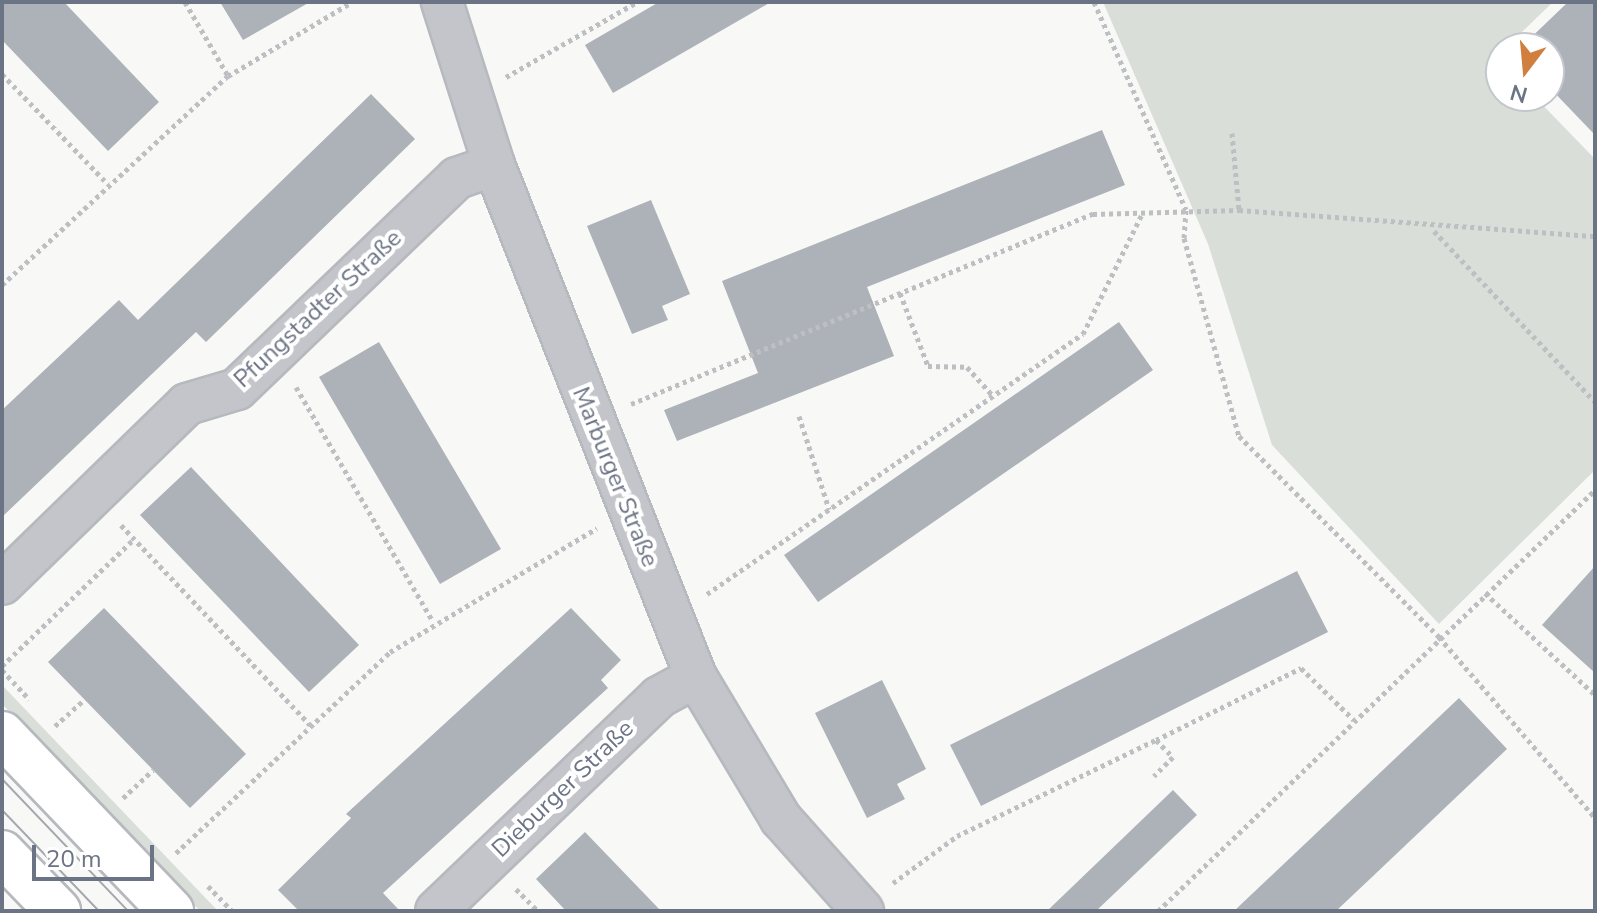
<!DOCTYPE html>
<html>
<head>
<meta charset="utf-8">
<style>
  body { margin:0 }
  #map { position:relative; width:1597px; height:913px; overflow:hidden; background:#f8f9f7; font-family:"Nunito Sans",sans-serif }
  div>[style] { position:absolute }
  .green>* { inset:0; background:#d9dfd8 }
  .building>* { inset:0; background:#adb1b8 }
  .path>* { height:5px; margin-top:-2.5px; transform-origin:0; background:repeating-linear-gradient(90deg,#bdbfc2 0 4px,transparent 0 8px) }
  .roads { filter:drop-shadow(2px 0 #b6b9be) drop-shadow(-2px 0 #b6b9be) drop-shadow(0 2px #b6b9be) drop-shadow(0 -2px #b6b9be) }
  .minor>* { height:40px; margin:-20px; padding:0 20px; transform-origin:20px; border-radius:20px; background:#c3c5ca }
  .secondary>* { height:44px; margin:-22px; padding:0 22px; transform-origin:22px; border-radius:22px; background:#fff }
  .tram>* { height:2px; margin:-1px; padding:0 1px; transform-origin:1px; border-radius:1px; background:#a5a8af }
  span { translate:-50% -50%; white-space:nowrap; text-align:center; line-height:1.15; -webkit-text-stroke:8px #fff; paint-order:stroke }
  .street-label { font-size:24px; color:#6b7484 }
  .frame { position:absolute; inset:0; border:4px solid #6b7484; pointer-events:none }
  .north { position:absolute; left:1485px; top:32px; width:80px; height:80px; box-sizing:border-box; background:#fff; border:2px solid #c4c7ce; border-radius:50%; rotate:196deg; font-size:22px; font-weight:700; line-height:32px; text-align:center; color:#6b7484 }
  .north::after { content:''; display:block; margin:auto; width:28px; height:36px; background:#d17f3e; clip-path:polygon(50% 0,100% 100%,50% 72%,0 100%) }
  .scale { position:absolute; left:32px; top:845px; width:122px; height:36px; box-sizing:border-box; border:4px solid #6b7484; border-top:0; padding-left:10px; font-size:24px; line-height:28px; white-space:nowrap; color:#6b7484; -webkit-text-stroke:6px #fff; paint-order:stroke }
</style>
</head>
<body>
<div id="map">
  <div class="green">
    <i style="clip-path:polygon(1103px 2px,1553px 2px,1496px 57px,1501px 96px,1534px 96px,1595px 159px,1595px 470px,1439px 624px,1272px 445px,1208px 244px)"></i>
    <i style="clip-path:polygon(2px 685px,218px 911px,200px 911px,2px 704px)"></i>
  </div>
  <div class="building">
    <i style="clip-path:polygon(2px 2px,64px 2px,159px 102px,108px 151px,2px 40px)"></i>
    <i style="clip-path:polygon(220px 2px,310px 2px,243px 40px)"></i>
    <i style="clip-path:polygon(659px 2px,771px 2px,613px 93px,585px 45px)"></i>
    <i style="clip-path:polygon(1568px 2px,1595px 2px,1595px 135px,1549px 87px,1549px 48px,1520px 48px)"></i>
    <i style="clip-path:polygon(371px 94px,415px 139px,206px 342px,196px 332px,2px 517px,2px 410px,119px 300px,138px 320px)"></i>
    <i style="clip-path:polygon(1102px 130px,1125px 185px,867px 287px,894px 356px,677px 441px,664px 410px,758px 373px,722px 281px)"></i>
    <i style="clip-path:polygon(651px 200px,690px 294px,662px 306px,668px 320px,632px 334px,587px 226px)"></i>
    <i style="clip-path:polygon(1119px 322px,1153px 370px,818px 602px,784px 555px)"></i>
    <i style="clip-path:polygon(379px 342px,501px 549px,440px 584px,319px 377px)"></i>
    <i style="clip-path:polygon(191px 467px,359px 645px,309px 692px,140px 515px)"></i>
    <i style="clip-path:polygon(1595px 566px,1595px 673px,1542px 625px)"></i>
    <i style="clip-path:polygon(1297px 571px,1328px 632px,981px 806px,950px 745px)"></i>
    <i style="clip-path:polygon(104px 608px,246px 754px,190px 808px,48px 662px)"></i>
    <i style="clip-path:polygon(571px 608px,621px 660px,601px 680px,608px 688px,383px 893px,400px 911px,299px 911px,278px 890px,351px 818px,346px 814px)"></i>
    <i style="clip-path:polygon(882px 680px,926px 769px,897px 784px,905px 799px,867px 818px,815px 713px)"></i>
    <i style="clip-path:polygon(1459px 698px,1507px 749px,1371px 878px,1336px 911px,1234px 911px)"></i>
    <i style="clip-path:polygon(1173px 790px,1197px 815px,1096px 911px,1047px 911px)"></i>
    <i style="clip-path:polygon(585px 832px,661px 911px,566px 911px,536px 879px)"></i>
  </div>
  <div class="path">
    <i style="left:185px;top:2px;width:86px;rotate:59.8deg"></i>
    <i style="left:1094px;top:2px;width:227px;rotate:66.1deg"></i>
    <i style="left:1186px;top:210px;width:28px;rotate:94deg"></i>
    <i style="left:1184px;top:238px;width:205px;rotate:74.5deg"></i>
    <i style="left:1239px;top:436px;width:284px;rotate:45.1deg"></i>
    <i style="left:1439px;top:637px;width:239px;rotate:49.2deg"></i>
    <i style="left:2px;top:74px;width:153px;rotate:46.1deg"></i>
    <i style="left:506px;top:77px;width:151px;rotate:-29.8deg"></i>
    <i style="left:1232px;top:133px;width:77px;rotate:84.8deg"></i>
    <i style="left:1434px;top:231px;width:235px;rotate:46.7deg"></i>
    <i style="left:2px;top:285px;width:308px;rotate:-42.8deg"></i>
    <i style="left:228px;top:76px;width:144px;rotate:-30.8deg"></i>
    <i style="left:900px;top:293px;width:78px;rotate:69deg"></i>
    <i style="left:928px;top:366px;width:39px;rotate:1deg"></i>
    <i style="left:967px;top:367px;width:39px;rotate:48deg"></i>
    <i style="left:296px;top:387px;width:271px;rotate:59.7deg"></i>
    <i style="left:631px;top:404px;width:500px;rotate:-22.4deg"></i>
    <i style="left:1093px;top:214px;width:146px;rotate:-1.6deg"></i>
    <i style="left:1239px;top:210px;width:357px;rotate:4.2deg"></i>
    <i style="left:799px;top:416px;width:98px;rotate:72.1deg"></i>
    <i style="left:121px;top:525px;width:275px;rotate:46.6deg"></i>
    <i style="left:1485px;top:593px;width:150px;rotate:42.8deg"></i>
    <i style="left:707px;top:594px;width:457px;rotate:-34.7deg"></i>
    <i style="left:1083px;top:334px;width:134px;rotate:-63.8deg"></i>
    <i style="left:2px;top:666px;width:183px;rotate:-43.9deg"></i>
    <i style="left:2px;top:670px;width:40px;rotate:47deg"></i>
    <i style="left:55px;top:726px;width:40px;rotate:-42deg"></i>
    <i style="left:1156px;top:740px;width:162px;rotate:-26.4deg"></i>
    <i style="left:1301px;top:668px;width:74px;rotate:44.5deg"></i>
    <i style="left:123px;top:798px;width:41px;rotate:-43deg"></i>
    <i style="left:176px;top:853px;width:294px;rotate:-43.2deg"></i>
    <i style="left:390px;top:652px;width:241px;rotate:-30.9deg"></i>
    <i style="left:893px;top:883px;width:79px;rotate:-36.3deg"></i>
    <i style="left:957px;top:836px;width:221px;rotate:-25.8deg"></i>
    <i style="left:1156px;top:740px;width:24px;rotate:45deg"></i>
    <i style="left:1173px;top:757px;width:27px;rotate:135deg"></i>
    <i style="left:208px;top:886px;width:35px;rotate:46deg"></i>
    <i style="left:516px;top:889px;width:31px;rotate:45deg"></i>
    <i style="left:1158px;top:911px;width:607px;rotate:-43.93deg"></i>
  </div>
  <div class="roads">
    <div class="minor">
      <i style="left:442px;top:2px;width:171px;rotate:72.3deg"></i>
      <i style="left:494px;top:165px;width:550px;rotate:68.47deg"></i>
      <i style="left:696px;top:677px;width:165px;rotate:59.1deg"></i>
      <i style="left:781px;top:819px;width:123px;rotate:48.3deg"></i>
      <i style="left:2px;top:584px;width:258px;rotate:-44.2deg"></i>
      <i style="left:187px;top:404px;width:52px;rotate:-16.7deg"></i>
      <i style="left:237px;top:389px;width:305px;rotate:-43.8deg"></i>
      <i style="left:457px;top:178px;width:39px;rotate:-19deg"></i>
      <i style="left:436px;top:911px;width:309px;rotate:-43.8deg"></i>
      <i style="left:659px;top:697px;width:42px;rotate:-28.4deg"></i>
    </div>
    <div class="secondary">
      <i style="left:2px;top:734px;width:245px;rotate:46.3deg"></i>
      <i style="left:2px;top:853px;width:81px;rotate:46deg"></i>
    </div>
  </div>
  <div class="tram">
    <i style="left:2px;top:779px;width:182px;rotate:46.3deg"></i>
    <i style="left:2px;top:810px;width:140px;rotate:46.2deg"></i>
  </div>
  <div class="street-label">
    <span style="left:318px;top:309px;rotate:-43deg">Pfungstadter Straße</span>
    <span style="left:615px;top:477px;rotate:68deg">Marburger Straße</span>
    <span style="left:563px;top:789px;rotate:-44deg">Dieburger Straße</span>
  </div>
  <div class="frame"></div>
  <div class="north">N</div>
  <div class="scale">20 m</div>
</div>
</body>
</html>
